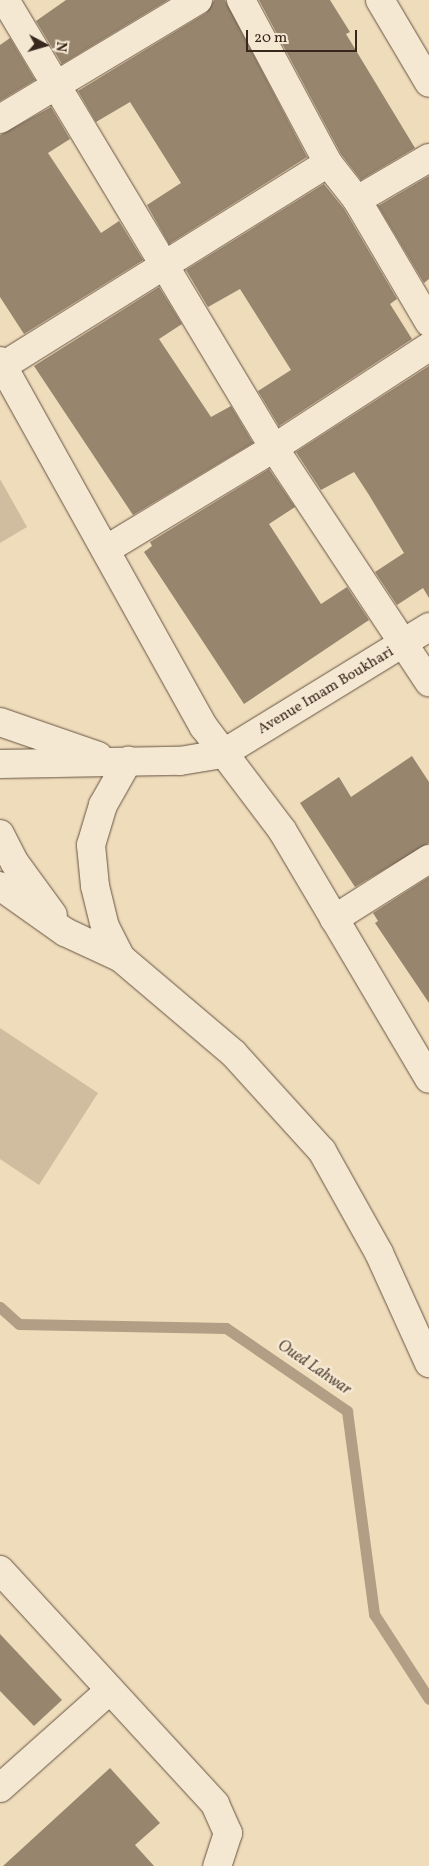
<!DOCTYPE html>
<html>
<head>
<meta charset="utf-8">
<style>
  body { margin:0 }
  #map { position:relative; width:429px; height:1866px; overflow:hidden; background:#efdcbb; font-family:Vollkorn,serif }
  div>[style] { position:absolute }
  .green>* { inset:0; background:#d0bda0 }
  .stream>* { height:11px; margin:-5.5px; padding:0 5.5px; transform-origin:5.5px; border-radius:5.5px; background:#b19e85 }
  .building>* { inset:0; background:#97856e }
  .roads { filter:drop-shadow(0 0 1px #665443) drop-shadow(0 0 1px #665443) }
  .street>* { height:28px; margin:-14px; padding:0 14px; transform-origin:14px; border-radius:14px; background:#f5e8d3 }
  .secondary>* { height:28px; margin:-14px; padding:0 14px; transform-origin:14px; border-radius:14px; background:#f5e8d3 }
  span { translate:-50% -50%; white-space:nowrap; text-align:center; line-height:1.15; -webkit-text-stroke:5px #f5e8d3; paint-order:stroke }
  .street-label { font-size:15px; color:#38271b }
  .water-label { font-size:16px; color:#5c4b3b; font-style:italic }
  .north { position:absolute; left:20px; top:20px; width:50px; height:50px; -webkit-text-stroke:4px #f5e8d3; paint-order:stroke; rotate:96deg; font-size:14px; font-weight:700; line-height:20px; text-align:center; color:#38271b }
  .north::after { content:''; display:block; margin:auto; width:18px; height:22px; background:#38271b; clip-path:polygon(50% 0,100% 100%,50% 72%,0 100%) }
  .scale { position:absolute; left:246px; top:30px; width:111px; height:22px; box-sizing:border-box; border:2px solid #38271b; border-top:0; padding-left:6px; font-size:15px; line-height:18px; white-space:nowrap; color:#38271b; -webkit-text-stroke:4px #f5e8d3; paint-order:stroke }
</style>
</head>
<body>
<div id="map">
  <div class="green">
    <i style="clip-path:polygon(0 479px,27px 527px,0 543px)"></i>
    <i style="clip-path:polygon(0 1028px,98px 1093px,39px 1185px,0 1159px)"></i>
  </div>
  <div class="stream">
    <i style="left:0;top:1307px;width:25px;rotate:42deg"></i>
    <i style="left:19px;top:1324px;width:207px;rotate:1.1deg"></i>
    <i style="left:226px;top:1328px;width:147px;rotate:34.4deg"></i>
    <i style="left:347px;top:1411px;width:205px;rotate:82.4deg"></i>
    <i style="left:374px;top:1614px;width:101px;rotate:57.1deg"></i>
  </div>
  <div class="building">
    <i style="clip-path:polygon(66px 0,168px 0,62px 64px,36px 21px)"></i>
    <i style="clip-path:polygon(214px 0,225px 0,307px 157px,169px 244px,147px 205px,181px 183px,130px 102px,96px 122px,78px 91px,206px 13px)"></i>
    <i style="clip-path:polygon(259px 0,330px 0,350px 32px,346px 34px,415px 148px,361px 180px,341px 154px)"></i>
    <i style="clip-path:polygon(10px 38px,35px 80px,0 101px,0 45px)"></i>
    <i style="clip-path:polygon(51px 107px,70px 139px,48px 153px,101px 233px,119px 221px,143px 260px,24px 334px,0 297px,0 135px)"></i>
    <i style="clip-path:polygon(429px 176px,429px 279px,424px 283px,378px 206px)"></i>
    <i style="clip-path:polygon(324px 184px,344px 209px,397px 299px,390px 304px,412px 339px,279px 426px,258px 391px,291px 370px,240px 289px,208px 307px,186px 270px)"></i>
    <i style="clip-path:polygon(159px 287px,182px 324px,159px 339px,211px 417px,231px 406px,253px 443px,133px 515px,34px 366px)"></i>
    <i style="clip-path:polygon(429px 366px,429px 598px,423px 588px,397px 605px,375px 572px,404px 553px,369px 495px,354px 472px,321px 490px,296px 452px)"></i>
    <i style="clip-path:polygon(269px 469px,295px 507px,269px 524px,321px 604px,347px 587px,369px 620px,244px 704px,144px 552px,152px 546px,150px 542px)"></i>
    <i style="clip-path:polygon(412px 756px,429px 782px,429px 843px,355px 887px,300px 803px,339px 777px,351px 797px)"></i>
    <i style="clip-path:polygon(429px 877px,429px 1003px,375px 923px,378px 921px,373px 913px)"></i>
    <i style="clip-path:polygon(0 1634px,62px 1700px,34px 1726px,0 1691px)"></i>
    <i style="clip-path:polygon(110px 1768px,160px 1823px,135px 1845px,154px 1866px,3px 1866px)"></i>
  </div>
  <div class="roads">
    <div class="street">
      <i style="left:5px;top:0;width:523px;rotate:59.02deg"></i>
      <i style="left:274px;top:448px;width:281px;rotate:56.5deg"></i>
      <i style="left:241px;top:0;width:185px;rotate:61.9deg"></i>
      <i style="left:328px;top:163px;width:47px;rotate:51.9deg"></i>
      <i style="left:357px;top:200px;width:142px;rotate:59.5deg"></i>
      <i style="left:380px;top:0;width:96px;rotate:59.4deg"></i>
      <i style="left:0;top:119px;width:231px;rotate:-31deg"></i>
      <i style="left:357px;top:200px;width:83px;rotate:-30.3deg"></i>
      <i style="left:0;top:361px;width:419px;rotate:60.9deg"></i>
      <i style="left:204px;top:727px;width:129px;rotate:52.9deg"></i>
      <i style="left:282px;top:830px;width:289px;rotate:59.4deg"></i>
      <i style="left:3px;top:366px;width:383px;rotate:-32deg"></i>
      <i style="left:107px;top:549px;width:195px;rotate:-31.2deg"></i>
      <i style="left:274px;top:448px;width:185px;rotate:-33.1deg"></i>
      <i style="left:0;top:834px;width:33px;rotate:63deg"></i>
      <i style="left:15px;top:863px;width:64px;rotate:53.8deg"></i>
      <i style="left:0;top:886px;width:80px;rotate:35.3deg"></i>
      <i style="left:65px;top:932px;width:62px;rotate:24.9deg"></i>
      <i style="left:121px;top:958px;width:148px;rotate:40.3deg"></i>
      <i style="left:234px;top:1054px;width:131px;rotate:47.8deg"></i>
      <i style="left:322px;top:1151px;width:117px;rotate:60.8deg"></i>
      <i style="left:379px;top:1253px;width:121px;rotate:65.6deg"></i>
      <i style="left:334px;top:919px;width:112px;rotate:-32.3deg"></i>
      <i style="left:0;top:1570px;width:318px;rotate:47.4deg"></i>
      <i style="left:215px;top:1804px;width:32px;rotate:66deg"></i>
      <i style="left:228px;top:1833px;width:35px;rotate:108deg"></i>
      <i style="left:0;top:1788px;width:146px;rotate:-41.7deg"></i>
    </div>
    <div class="secondary">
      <i style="left:0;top:722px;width:104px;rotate:19.1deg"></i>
      <i style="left:0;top:764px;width:180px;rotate:-1deg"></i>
      <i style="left:180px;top:761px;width:43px;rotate:-9.5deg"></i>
      <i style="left:222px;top:754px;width:243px;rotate:-31.5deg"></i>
      <i style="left:121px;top:958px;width:35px;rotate:-117deg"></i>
      <i style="left:105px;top:927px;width:42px;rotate:-103.7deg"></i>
      <i style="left:95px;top:886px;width:41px;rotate:-95.6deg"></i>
      <i style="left:91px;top:845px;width:42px;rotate:-73.3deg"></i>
      <i style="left:103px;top:805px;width:51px;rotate:-60.4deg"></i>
    </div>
  </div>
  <div class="street-label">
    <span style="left:326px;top:691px;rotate:-31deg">Avenue Imam Boukhari</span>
  </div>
  <div class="water-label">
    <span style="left:314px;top:1368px;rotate:34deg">Oued Lahwar</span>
  </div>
  <div class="north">N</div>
  <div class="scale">20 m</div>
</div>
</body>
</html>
